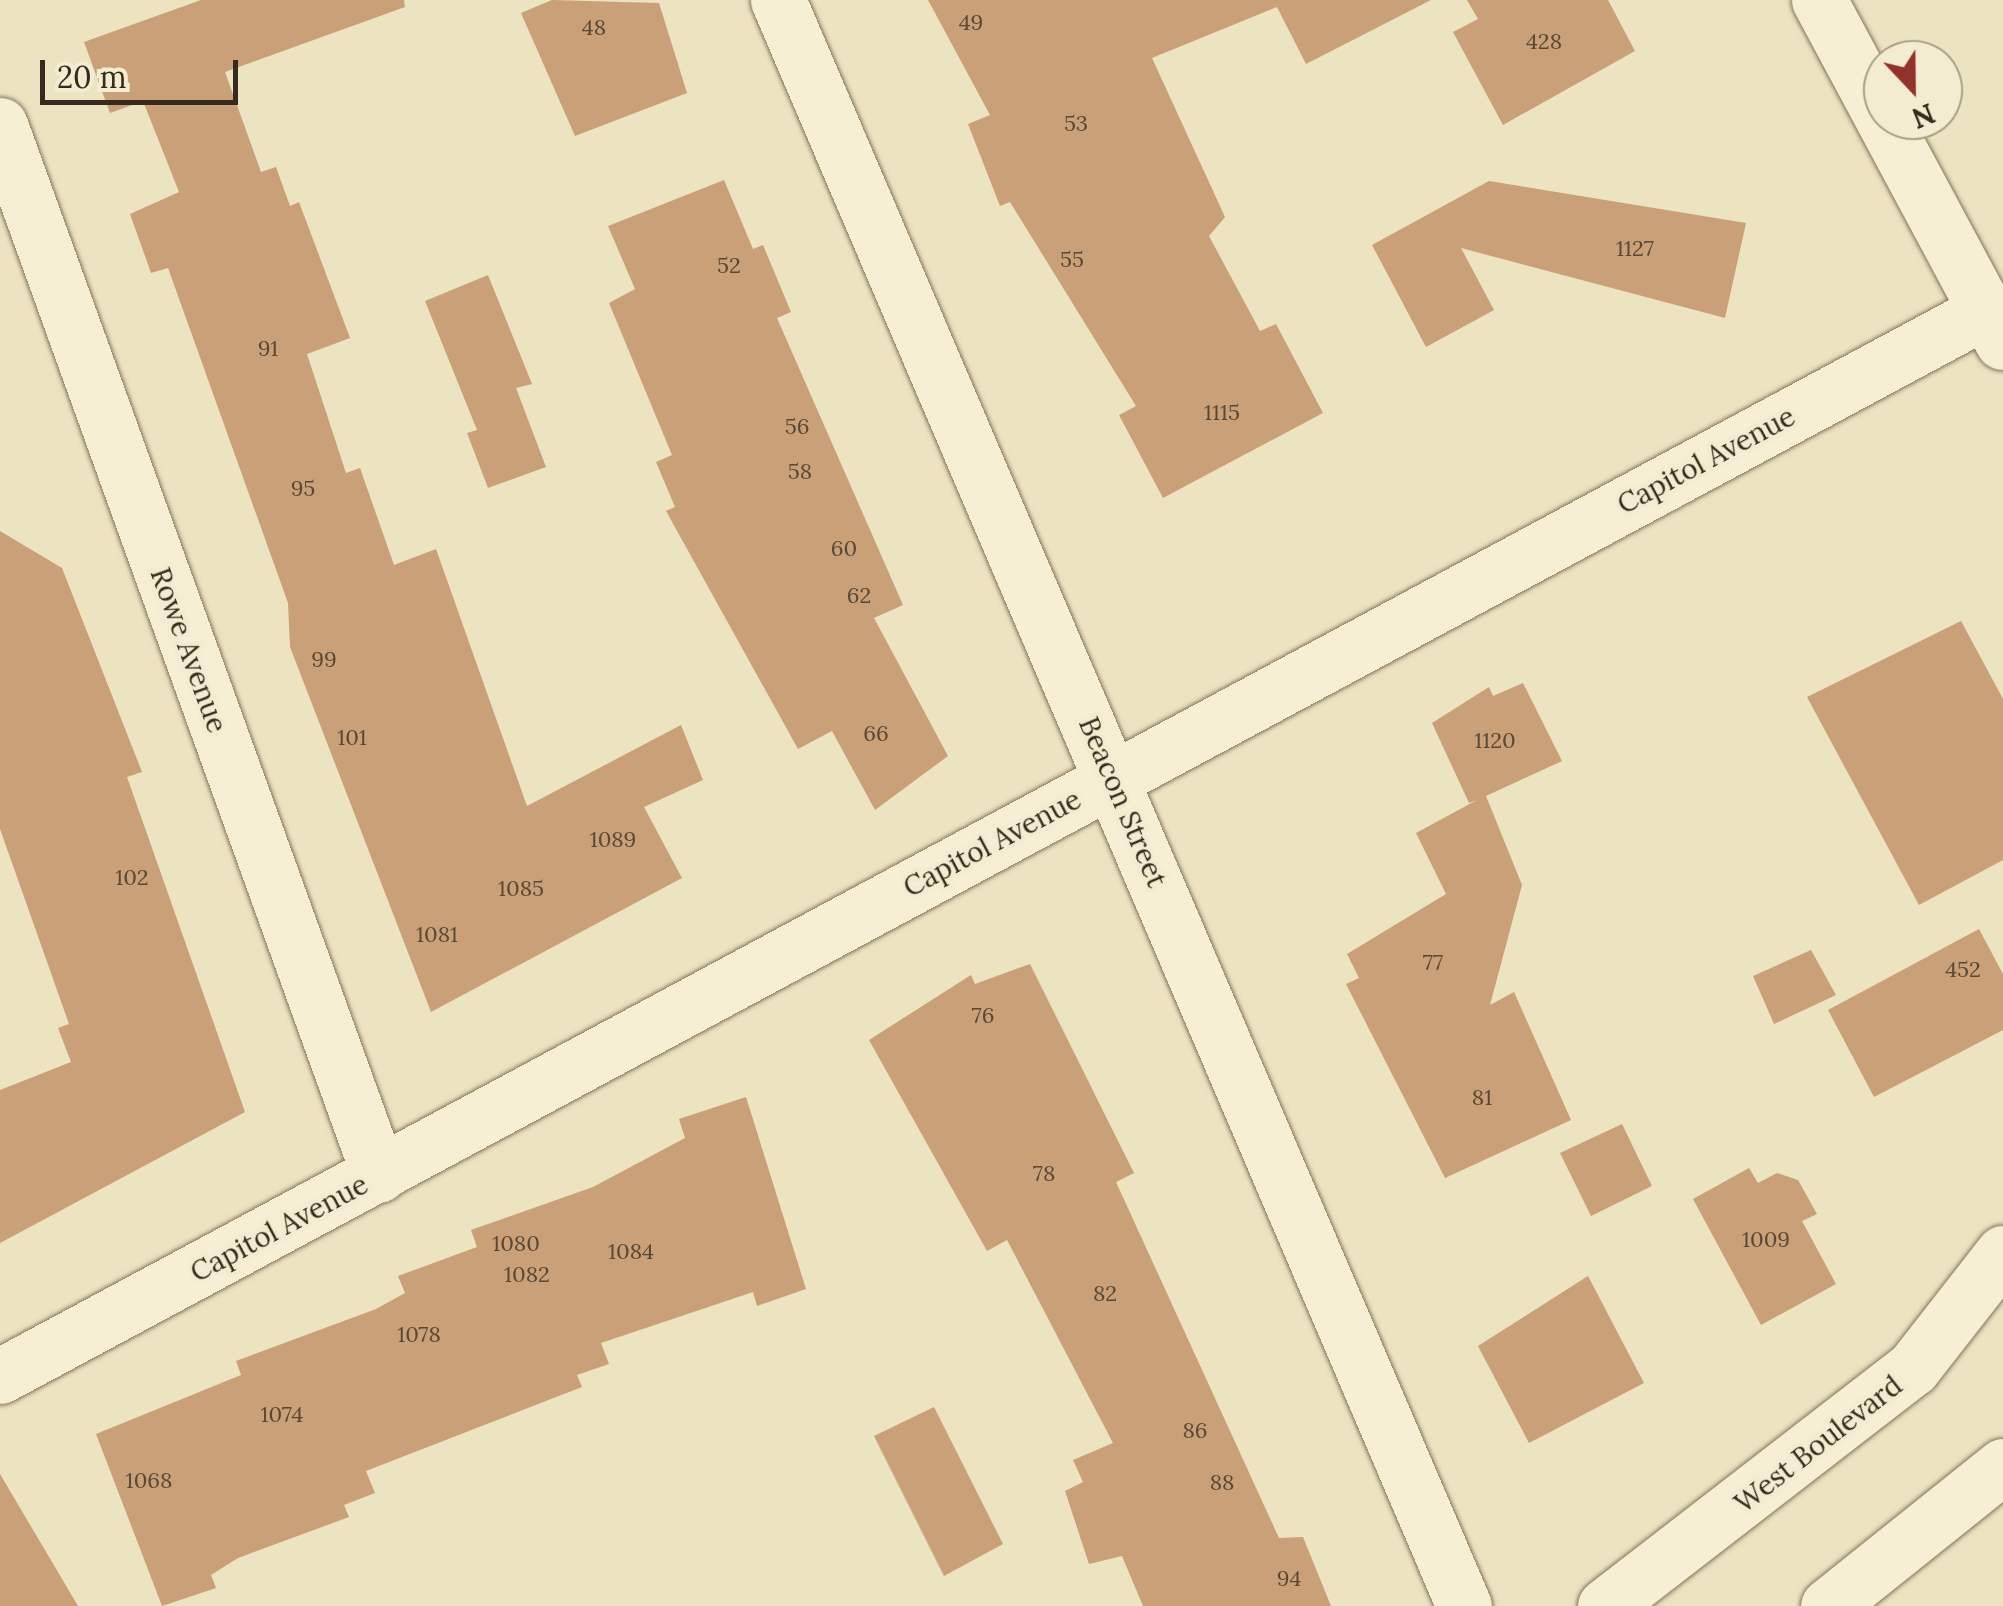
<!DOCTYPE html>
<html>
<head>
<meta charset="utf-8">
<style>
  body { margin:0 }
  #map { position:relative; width:2003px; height:1606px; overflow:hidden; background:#ece3c0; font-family:Lora,serif }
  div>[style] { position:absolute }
  .building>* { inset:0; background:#c9a077 }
  .roads { filter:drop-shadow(0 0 2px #847459) drop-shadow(0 0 2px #847459) }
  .minor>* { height:55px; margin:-27.5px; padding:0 27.5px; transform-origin:27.5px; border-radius:27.5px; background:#f7efd3 }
  .secondary>* { height:55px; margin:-27.5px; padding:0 27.5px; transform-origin:27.5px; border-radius:27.5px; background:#f7efd3 }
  span { translate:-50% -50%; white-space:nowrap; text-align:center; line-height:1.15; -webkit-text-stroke:9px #f4ecd0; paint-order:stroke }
  .number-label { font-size:22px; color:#5a4834 }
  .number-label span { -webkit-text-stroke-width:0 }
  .street-label { font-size:28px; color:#352a1d }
  .north { position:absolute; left:1863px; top:40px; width:100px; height:100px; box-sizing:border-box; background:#f4ecd0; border:2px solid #a89e88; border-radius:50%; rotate:158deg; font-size:28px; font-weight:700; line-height:40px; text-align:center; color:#352a1d }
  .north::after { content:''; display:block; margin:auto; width:35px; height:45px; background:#91332b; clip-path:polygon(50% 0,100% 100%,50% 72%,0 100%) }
  .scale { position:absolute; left:40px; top:60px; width:198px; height:45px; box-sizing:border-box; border:5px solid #352a1d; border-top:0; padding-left:12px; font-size:30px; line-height:35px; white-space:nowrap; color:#352a1d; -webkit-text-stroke:8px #f4ecd0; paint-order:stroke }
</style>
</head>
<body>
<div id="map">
  <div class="building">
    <i style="clip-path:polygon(201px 0,404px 0,405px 7px,225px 72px,261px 172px,276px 167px,290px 206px,299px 202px,350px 338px,307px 354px,346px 473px,360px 468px,394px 565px,436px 549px,527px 806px,681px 725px,703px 780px,644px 807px,682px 878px,431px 1012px,290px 647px,288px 603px,168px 268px,151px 273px,130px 214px,179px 192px,143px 101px,110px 113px,84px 42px)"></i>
    <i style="clip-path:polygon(552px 0,659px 3px,687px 93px,575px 136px,521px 13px)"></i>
    <i style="clip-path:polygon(928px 0,1431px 0,1306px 64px,1277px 7px,1152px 58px,1225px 217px,1209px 236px,1260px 331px,1276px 324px,1323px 413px,1163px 498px,1119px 415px,1136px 406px,1010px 202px,1000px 206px,968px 124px,990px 115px)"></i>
    <i style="clip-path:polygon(1467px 0,1608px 0,1635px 51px,1503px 125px,1453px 32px,1478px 19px)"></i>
    <i style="clip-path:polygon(724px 180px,753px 249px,763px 245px,791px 312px,777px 318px,903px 605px,874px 618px,948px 756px,875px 810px,832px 731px,798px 749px,666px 511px,675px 507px,656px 462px,672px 455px,609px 303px,635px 289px,608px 226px)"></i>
    <i style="clip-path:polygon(1489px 181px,1746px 223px,1725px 318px,1461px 248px,1494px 310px,1426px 347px,1372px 245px)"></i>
    <i style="clip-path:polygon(488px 275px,532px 384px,516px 388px,546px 467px,488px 488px,467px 433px,477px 430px,425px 301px)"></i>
    <i style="clip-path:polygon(0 531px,62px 568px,142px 772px,127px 777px,245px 1112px,0 1243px,0 1090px,71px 1062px,58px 1028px,69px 1024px,0 829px)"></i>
    <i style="clip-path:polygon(1961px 621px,2003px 699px,2003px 860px,1919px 905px,1807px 697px)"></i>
    <i style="clip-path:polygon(1523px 683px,1562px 761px,1486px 796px,1522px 885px,1490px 1005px,1514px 992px,1571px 1120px,1445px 1178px,1346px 984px,1359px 978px,1347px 954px,1446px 894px,1416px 833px,1477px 800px,1469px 803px,1432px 723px,1489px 687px,1493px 696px)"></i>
    <i style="clip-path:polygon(1979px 929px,2003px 974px,2003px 1030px,1874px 1097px,1828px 1010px)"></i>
    <i style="clip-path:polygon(1811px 950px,1836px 995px,1774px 1024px,1753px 976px)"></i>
    <i style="clip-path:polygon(1030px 964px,1134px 1173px,1116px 1182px,1279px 1538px,1303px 1537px,1331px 1606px,1143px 1606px,1122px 1556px,1089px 1564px,1065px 1491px,1083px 1482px,1073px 1460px,1113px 1443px,1007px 1240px,987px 1251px,869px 1040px,971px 975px,975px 984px)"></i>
    <i style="clip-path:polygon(746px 1097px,806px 1289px,757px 1306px,753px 1292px,601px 1343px,609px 1364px,577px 1375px,582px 1387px,366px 1471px,375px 1493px,344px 1505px,349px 1517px,238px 1558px,211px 1575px,216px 1588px,162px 1606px,96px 1434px,241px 1375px,236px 1361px,376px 1309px,405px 1293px,398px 1276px,477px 1247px,471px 1230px,593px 1187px,685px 1138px,679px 1119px)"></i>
    <i style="clip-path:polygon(1622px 1124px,1652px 1186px,1591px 1216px,1560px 1153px)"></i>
    <i style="clip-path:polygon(1749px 1168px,1758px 1183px,1777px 1173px,1798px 1180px,1817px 1214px,1802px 1221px,1836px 1284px,1761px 1325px,1693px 1199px)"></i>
    <i style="clip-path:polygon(1588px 1276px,1644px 1383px,1529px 1443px,1478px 1346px)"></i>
    <i style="clip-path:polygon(934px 1407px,1003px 1544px,944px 1576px,874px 1436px)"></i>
    <i style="clip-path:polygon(0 1474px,78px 1606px,0 1606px)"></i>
  </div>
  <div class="roads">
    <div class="minor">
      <i style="left:778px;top:0;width:1746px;rotate:66.87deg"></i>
      <i style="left:0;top:125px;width:1116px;rotate:70.15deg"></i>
    </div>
    <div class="secondary">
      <i style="left:1819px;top:0;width:388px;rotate:61.8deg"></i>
      <i style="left:0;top:1376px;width:2253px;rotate:-28.21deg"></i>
      <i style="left:1605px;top:1606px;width:389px;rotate:-37.7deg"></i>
      <i style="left:1913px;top:1368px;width:146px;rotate:-52deg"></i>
      <i style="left:1828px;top:1606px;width:224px;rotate:-38.7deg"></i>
    </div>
  </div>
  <div class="number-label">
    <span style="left:971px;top:23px">49</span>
    <span style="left:594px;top:28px">48</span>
    <span style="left:1544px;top:42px">428</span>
    <span style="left:1076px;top:124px">53</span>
    <span style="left:1635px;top:249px">1127</span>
    <span style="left:1072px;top:260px">55</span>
    <span style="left:729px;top:266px">52</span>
    <span style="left:268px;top:349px">91</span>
    <span style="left:1222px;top:413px">1115</span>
    <span style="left:797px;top:427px">56</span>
    <span style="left:800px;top:472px">58</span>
    <span style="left:303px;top:489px">95</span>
    <span style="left:844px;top:549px">60</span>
    <span style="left:859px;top:596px">62</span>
    <span style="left:324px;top:660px">99</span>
    <span style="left:876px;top:734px">66</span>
    <span style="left:352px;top:738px">101</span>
    <span style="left:1495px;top:741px">1120</span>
    <span style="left:613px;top:840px">1089</span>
    <span style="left:132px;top:878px">102</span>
    <span style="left:521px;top:889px">1085</span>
    <span style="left:437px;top:935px">1081</span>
    <span style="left:1433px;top:963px">77</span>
    <span style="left:1963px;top:970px">452</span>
    <span style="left:983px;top:1016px">76</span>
    <span style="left:1482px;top:1098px">81</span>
    <span style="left:1044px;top:1174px">78</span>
    <span style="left:1766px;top:1240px">1009</span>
    <span style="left:516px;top:1244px">1080</span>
    <span style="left:631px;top:1252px">1084</span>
    <span style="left:527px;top:1275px">1082</span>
    <span style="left:1105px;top:1294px">82</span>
    <span style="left:419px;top:1335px">1078</span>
    <span style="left:282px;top:1415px">1074</span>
    <span style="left:1195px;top:1431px">86</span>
    <span style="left:149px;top:1481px">1068</span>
    <span style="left:1222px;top:1483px">88</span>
    <span style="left:1289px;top:1579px">94</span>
  </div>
  <div class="street-label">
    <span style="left:1706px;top:460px;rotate:-28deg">Capitol Avenue</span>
    <span style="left:189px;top:650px;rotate:70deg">Rowe Avenue</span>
    <span style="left:1123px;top:802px;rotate:67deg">Beacon Street</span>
    <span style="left:992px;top:843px;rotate:-28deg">Capitol Avenue</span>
    <span style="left:279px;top:1228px;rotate:-28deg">Capitol Avenue</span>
    <span style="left:1818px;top:1444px;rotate:-38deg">West Boulevard</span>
  </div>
  <div class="north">N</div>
  <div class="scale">20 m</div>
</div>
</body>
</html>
